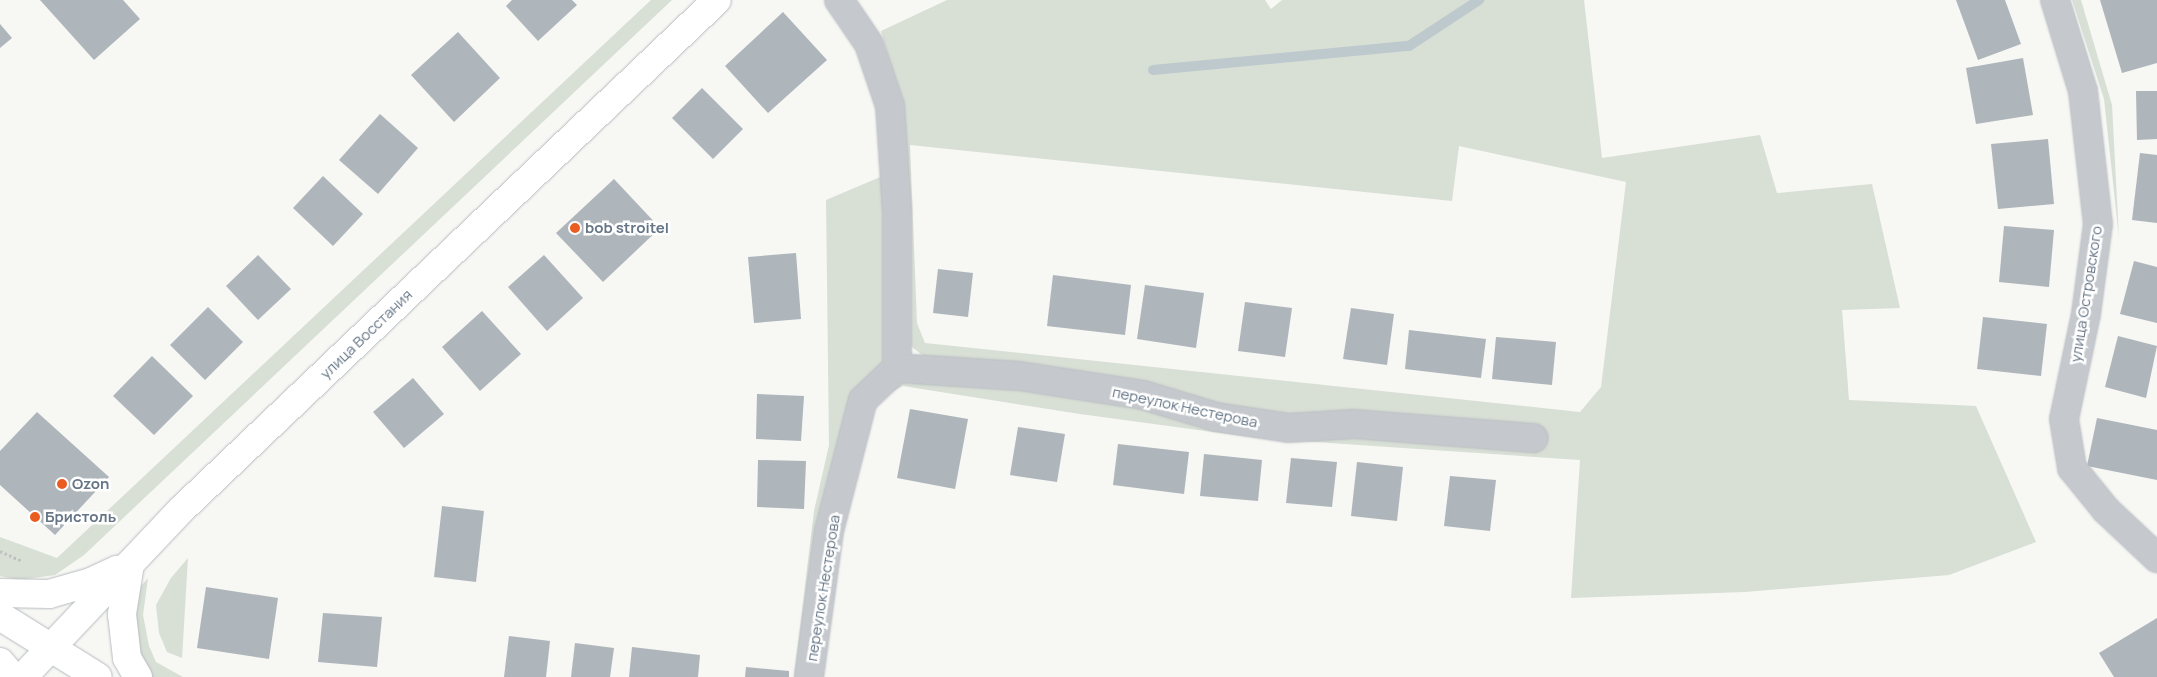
<!DOCTYPE html>
<html>
<head>
<meta charset="utf-8">
<style>
  body { margin:0 }
  #map { position:relative; width:2157px; height:677px; overflow:hidden; background:#f7f7f4; font-family:Manrope,sans-serif }
  div>[style] { position:absolute }
  .green>* { inset:0; background:#d8dfd5 }
  .stream>* { height:10px; margin:-5px; padding:0 5px; transform-origin:5px; border-radius:5px; background:#bec9ce }
  .building>* { inset:0; background:#aeb5bb }
  .path>* { height:3px; margin-top:-1.5px; transform-origin:0; background:repeating-linear-gradient(90deg,#bec1c3 0 2.5px,transparent 0 5px) }
  .roads { filter:drop-shadow(0 0 1px #b7bcc1) drop-shadow(0 0 1px #b7bcc1) }
  .street>* { height:28px; margin:-14px; padding:0 14px; transform-origin:14px; border-radius:14px; background:#c5c8cc }
  .secondary>* { height:28px; margin:-14px; padding:0 14px; transform-origin:14px; border-radius:14px; background:#fff }
  .dots>* { width:14px; height:14px; translate:-50% -50%; box-sizing:border-box; border:2px solid #fff; border-radius:50% }
  span { translate:-50% -50%; white-space:nowrap; text-align:center; line-height:1.15; -webkit-text-stroke:5px #fff; paint-order:stroke }
  .poi-label { font-size:15px; color:#657586; font-weight:700 }
  .left { translate:0 -50%; text-align:left }
  .street-label { font-size:15px; color:#657586 }
</style>
</head>
<body>
<div id="map">
  <div class="green">
    <i style="clip-path:polygon(651px 0,672px 0,84px 555px,55px 575px,18px 580px,0 576px,0 537px,57px 558px)"></i>
    <i style="clip-path:polygon(evenodd,947px 0,1265px 0,1271px 9px,1282px 0,1584px 0,1602px 158px,1760px 135px,1777px 193px,1872px 184px,1900px 308px,1842px 310px,1849px 400px,1976px 406px,2036px 542px,1949px 575px,1745px 592px,1571px 598px,1580px 460px,1257px 438px,1080px 414px,903px 386px,871px 403px,901px 377px,1016px 383px,1291px 420px,931px 362px,912px 347px,905px 329px,901px 101px,881px 31px,947px 0,910px 145px,1452px 201px,1459px 146px,1626px 182px,1601px 387px,1580px 412px,925px 343px,917px 323px,910px 145px)"></i>
    <i style="clip-path:polygon(2072px 0,2081px 0,2112px 105px,2119px 238px,2104px 99px)"></i>
    <i style="clip-path:polygon(885px 175px,887px 362px,803px 677px,794px 677px,814px 511px,829px 445px,826px 200px)"></i>
    <i style="clip-path:polygon(188px 558px,182px 658px,167px 652px,159px 633px,156px 605px,171px 578px)"></i>
    <i style="clip-path:polygon(148px 578px,143px 615px,149px 646px,156px 662px,183px 677px,149px 677px,136px 650px,136px 592px)"></i>
  </div>
  <div class="stream">
    <i style="left:1153px;top:70px;width:257px;rotate:-5.4deg"></i>
    <i style="left:1409px;top:46px;width:84px;rotate:-33.3deg"></i>
  </div>
  <div class="building">
    <i style="clip-path:polygon(40px 0,123px 0,140px 19px,94px 60px)"></i>
    <i style="clip-path:polygon(512px 0,572px 0,577px 5px,538px 41px,506px 6px)"></i>
    <i style="clip-path:polygon(1956px 0,2005px 0,2021px 44px,1978px 60px)"></i>
    <i style="clip-path:polygon(2100px 0,2157px 0,2157px 63px,2122px 73px)"></i>
    <i style="clip-path:polygon(783px 12px,827px 60px,768px 113px,725px 66px)"></i>
    <i style="clip-path:polygon(0 24px,12px 38px,0 48px)"></i>
    <i style="clip-path:polygon(458px 32px,500px 78px,454px 122px,411px 75px)"></i>
    <i style="clip-path:polygon(2023px 58px,2033px 115px,1976px 124px,1966px 68px)"></i>
    <i style="clip-path:polygon(702px 88px,743px 129px,713px 159px,672px 118px)"></i>
    <i style="clip-path:polygon(2136px 91px,2157px 91px,2157px 139px,2137px 140px)"></i>
    <i style="clip-path:polygon(380px 114px,418px 148px,378px 194px,339px 160px)"></i>
    <i style="clip-path:polygon(2048px 139px,2054px 204px,1998px 209px,1991px 144px)"></i>
    <i style="clip-path:polygon(2140px 153px,2157px 155px,2157px 223px,2132px 220px)"></i>
    <i style="clip-path:polygon(323px 176px,363px 214px,333px 246px,293px 208px)"></i>
    <i style="clip-path:polygon(614px 179px,660px 228px,603px 282px,556px 233px)"></i>
    <i style="clip-path:polygon(2004px 226px,2054px 230px,2049px 287px,1999px 282px)"></i>
    <i style="clip-path:polygon(796px 253px,801px 319px,754px 323px,748px 257px)"></i>
    <i style="clip-path:polygon(258px 255px,291px 289px,258px 320px,226px 286px)"></i>
    <i style="clip-path:polygon(544px 255px,583px 298px,547px 331px,508px 287px)"></i>
    <i style="clip-path:polygon(2134px 261px,2157px 267px,2157px 323px,2120px 314px)"></i>
    <i style="clip-path:polygon(938px 269px,973px 273px,968px 317px,933px 313px)"></i>
    <i style="clip-path:polygon(1053px 275px,1131px 285px,1125px 335px,1047px 326px)"></i>
    <i style="clip-path:polygon(1145px 285px,1204px 293px,1196px 348px,1137px 339px)"></i>
    <i style="clip-path:polygon(1245px 302px,1292px 308px,1285px 357px,1238px 351px)"></i>
    <i style="clip-path:polygon(208px 307px,243px 342px,205px 380px,170px 345px)"></i>
    <i style="clip-path:polygon(1351px 308px,1394px 314px,1387px 365px,1343px 359px)"></i>
    <i style="clip-path:polygon(482px 311px,521px 354px,480px 391px,442px 347px)"></i>
    <i style="clip-path:polygon(1983px 317px,2047px 324px,2041px 376px,1977px 369px)"></i>
    <i style="clip-path:polygon(1409px 330px,1486px 339px,1481px 378px,1405px 369px)"></i>
    <i style="clip-path:polygon(2118px 336px,2157px 346px,2146px 398px,2105px 387px)"></i>
    <i style="clip-path:polygon(1496px 337px,1556px 342px,1552px 385px,1492px 379px)"></i>
    <i style="clip-path:polygon(152px 356px,193px 396px,154px 435px,113px 396px)"></i>
    <i style="clip-path:polygon(413px 378px,444px 414px,404px 448px,373px 412px)"></i>
    <i style="clip-path:polygon(757px 394px,804px 396px,801px 441px,756px 439px)"></i>
    <i style="clip-path:polygon(910px 409px,968px 419px,955px 489px,897px 478px)"></i>
    <i style="clip-path:polygon(37px 412px,109px 477px,55px 535px,0 485px,0 451px)"></i>
    <i style="clip-path:polygon(2097px 418px,2157px 430px,2157px 480px,2087px 466px)"></i>
    <i style="clip-path:polygon(1018px 427px,1065px 434px,1057px 482px,1010px 475px)"></i>
    <i style="clip-path:polygon(1118px 444px,1189px 452px,1184px 494px,1113px 485px)"></i>
    <i style="clip-path:polygon(1204px 454px,1262px 460px,1258px 501px,1200px 496px)"></i>
    <i style="clip-path:polygon(1291px 458px,1337px 462px,1332px 507px,1286px 503px)"></i>
    <i style="clip-path:polygon(758px 460px,806px 461px,804px 509px,757px 507px)"></i>
    <i style="clip-path:polygon(1357px 462px,1403px 467px,1397px 521px,1351px 516px)"></i>
    <i style="clip-path:polygon(1450px 476px,1496px 480px,1490px 531px,1444px 526px)"></i>
    <i style="clip-path:polygon(442px 506px,484px 511px,476px 582px,434px 577px)"></i>
    <i style="clip-path:polygon(206px 587px,278px 598px,269px 659px,197px 648px)"></i>
    <i style="clip-path:polygon(323px 613px,382px 617px,377px 667px,318px 662px)"></i>
    <i style="clip-path:polygon(2157px 618px,2157px 677px,2114px 677px,2099px 653px)"></i>
    <i style="clip-path:polygon(509px 636px,550px 641px,546px 677px,504px 677px)"></i>
    <i style="clip-path:polygon(575px 643px,614px 648px,610px 677px,571px 677px)"></i>
    <i style="clip-path:polygon(632px 647px,700px 655px,698px 677px,629px 677px)"></i>
    <i style="clip-path:polygon(746px 667px,789px 671px,789px 677px,745px 677px)"></i>
  </div>
  <div class="path">
    <i style="left:0;top:551px;width:24px;rotate:24deg"></i>
  </div>
  <div class="roads">
    <div class="street">
      <i style="left:839px;top:0;width:53px;rotate:55.7deg"></i>
      <i style="left:869px;top:44px;width:65px;rotate:71.3deg"></i>
      <i style="left:890px;top:106px;width:106px;rotate:86.2deg"></i>
      <i style="left:897px;top:212px;width:156px;rotate:90deg"></i>
      <i style="left:2055px;top:0;width:95px;rotate:72.9deg"></i>
      <i style="left:2083px;top:91px;width:134px;rotate:83.6deg"></i>
      <i style="left:2098px;top:224px;width:91px;rotate:97.6deg"></i>
      <i style="left:2086px;top:314px;width:107px;rotate:101.8deg"></i>
      <i style="left:2064px;top:419px;width:50px;rotate:80.7deg"></i>
      <i style="left:2072px;top:468px;width:54px;rotate:51deg"></i>
      <i style="left:2106px;top:510px;width:70px;rotate:43.3deg"></i>
      <i style="left:809px;top:677px;width:147px;rotate:-82.2deg"></i>
      <i style="left:829px;top:531px;width:135px;rotate:-75.5deg"></i>
      <i style="left:863px;top:400px;width:47px;rotate:-43.3deg"></i>
      <i style="left:897px;top:368px;width:122px;rotate:3.8deg"></i>
      <i style="left:1019px;top:376px;width:125px;rotate:8.7deg"></i>
      <i style="left:1143px;top:395px;width:76px;rotate:16.8deg"></i>
      <i style="left:1216px;top:417px;width:74px;rotate:8.6deg"></i>
      <i style="left:1289px;top:428px;width:65px;rotate:-3.5deg"></i>
      <i style="left:1354px;top:424px;width:180px;rotate:4.5deg"></i>
    </div>
    <div class="secondary">
      <i style="left:130px;top:564px;width:51px;rotate:99.1deg"></i>
      <i style="left:122px;top:614px;width:44px;rotate:83.5deg"></i>
      <i style="left:127px;top:658px;width:22px;rotate:60deg"></i>
      <i style="left:0;top:593px;width:49px;rotate:1.2deg"></i>
      <i style="left:49px;top:594px;width:44px;rotate:-15.9deg"></i>
      <i style="left:91px;top:582px;width:29px;rotate:-25deg"></i>
      <i style="left:0;top:616px;width:115px;rotate:31.9deg"></i>
      <i style="left:0;top:662px;width:20px;rotate:49deg"></i>
      <i style="left:23px;top:677px;width:231px;rotate:-46.6deg"></i>
      <i style="left:182px;top:509px;width:738px;rotate:-43.57deg"></i>
    </div>
  </div>
  <div class="dots">
    <i style="left:575px;top:228px;background:#eb5c20"></i>
    <i style="left:62px;top:484px;background:#eb5c20"></i>
    <i style="left:35px;top:517px;background:#eb5c20"></i>
  </div>
  <div class="poi-label">
    <span class="left" style="left:585px;top:228px">bob stroitel</span>
    <span class="left" style="left:72px;top:484px">Ozon</span>
    <span class="left" style="left:45px;top:517px">Бристоль</span>
  </div>
  <div class="street-label">
    <span style="left:2086px;top:294px;rotate:-81deg">улица Островского</span>
    <span style="left:366px;top:334px;rotate:-44deg">улица Восстания</span>
    <span style="left:1185px;top:407px;rotate:12deg">переулок Нестерова</span>
    <span style="left:823px;top:588px;rotate:-81deg">переулок Нестерова</span>
  </div>
</div>
</body>
</html>
